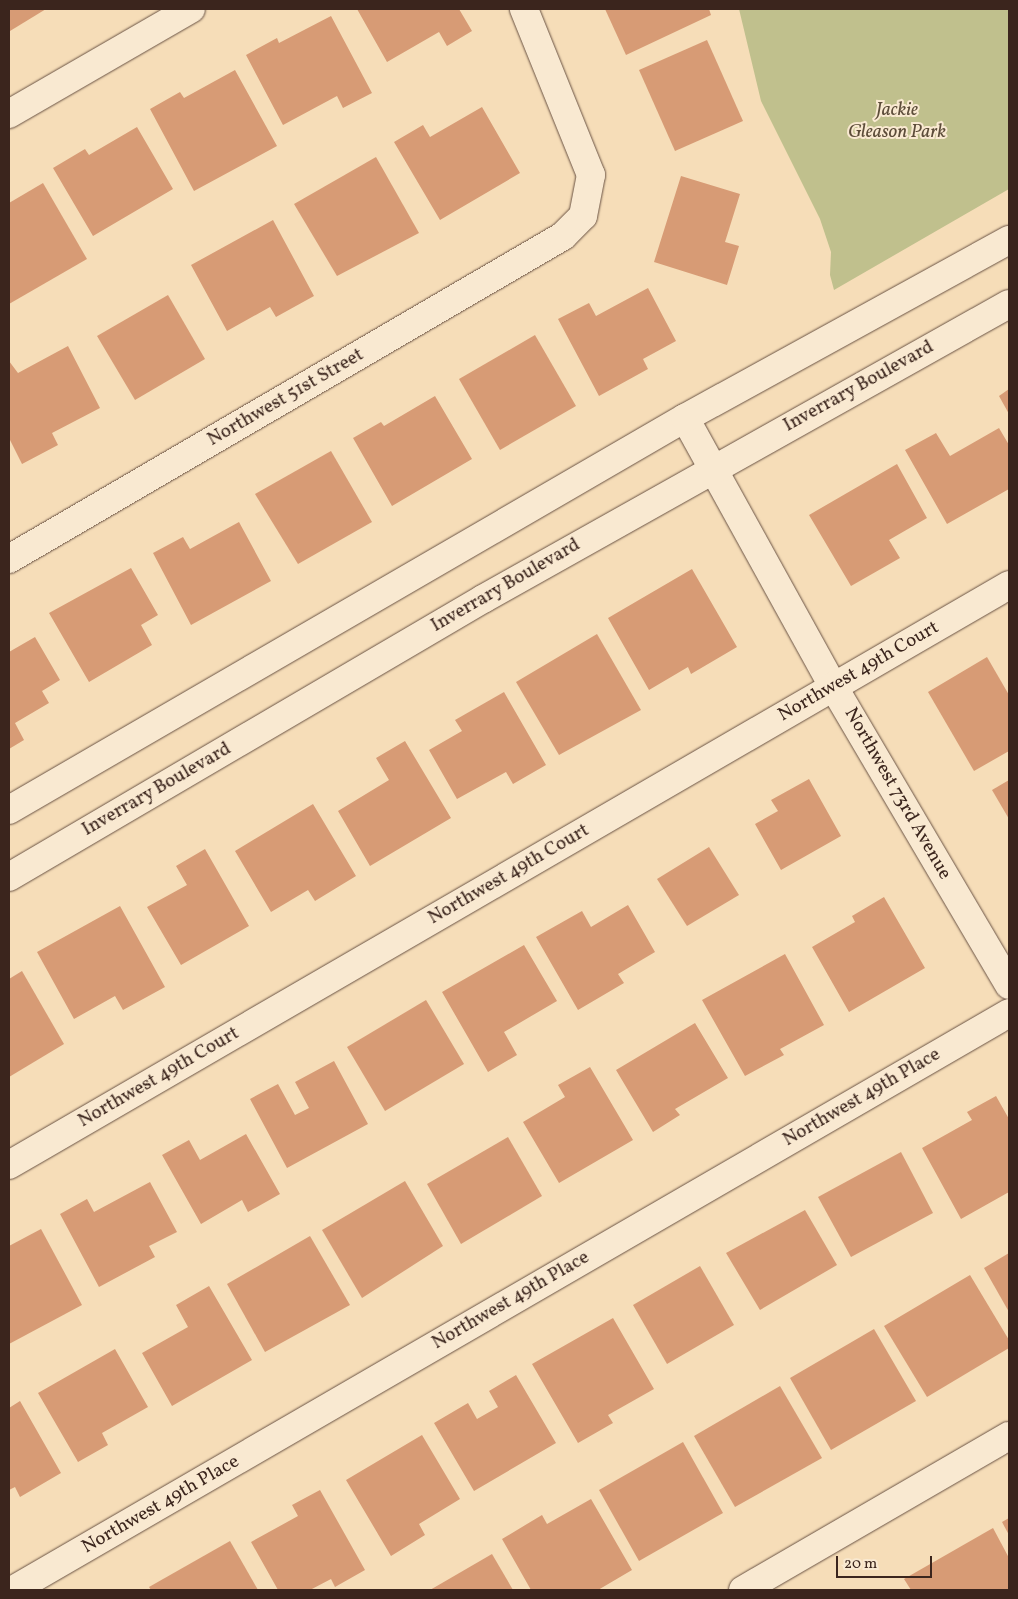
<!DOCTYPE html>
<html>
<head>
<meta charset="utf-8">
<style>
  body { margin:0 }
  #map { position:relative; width:1018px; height:1599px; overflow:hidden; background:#f6ddb8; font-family:Vollkorn,serif }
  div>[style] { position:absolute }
  .green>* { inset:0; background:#c0c08d }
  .building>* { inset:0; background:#d79b75 }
  .roads { filter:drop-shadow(0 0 1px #6a5344) drop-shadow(0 0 1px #6a5344) }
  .minor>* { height:28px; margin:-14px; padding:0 14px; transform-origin:14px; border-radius:14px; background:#f9e9d1 }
  .tertiary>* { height:28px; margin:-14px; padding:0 14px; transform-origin:14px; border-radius:14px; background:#f9e9d1 }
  span { translate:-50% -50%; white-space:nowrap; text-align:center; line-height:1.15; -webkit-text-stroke:4px #f9e9d1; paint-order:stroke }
  .park-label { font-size:19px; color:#5c4c39; font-style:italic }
  .street-label { font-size:19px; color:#3b251d }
  .frame { position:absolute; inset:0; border:10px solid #3b251d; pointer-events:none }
  .scale { position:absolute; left:836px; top:1556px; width:96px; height:22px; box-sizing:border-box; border:2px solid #3b251d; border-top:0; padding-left:6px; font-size:15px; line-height:18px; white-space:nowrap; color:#3b251d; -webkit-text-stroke:4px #f9e9d1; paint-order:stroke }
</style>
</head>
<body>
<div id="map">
  <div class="green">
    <i style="clip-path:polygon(739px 9px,1009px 9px,1009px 189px,834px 290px,830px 275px,831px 252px,820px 219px,761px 101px)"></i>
  </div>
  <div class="building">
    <i style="clip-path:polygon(9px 9px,46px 9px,10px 31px)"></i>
    <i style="clip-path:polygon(357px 9px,459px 9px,472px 31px,447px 46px,439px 32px,387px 62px)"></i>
    <i style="clip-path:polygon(605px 9px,709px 9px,711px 15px,626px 55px)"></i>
    <i style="clip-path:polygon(331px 16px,372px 93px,343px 108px,337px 96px,283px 125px,246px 55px,277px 38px,279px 43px)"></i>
    <i style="clip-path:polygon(707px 40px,743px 121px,675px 151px,639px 70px)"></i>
    <i style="clip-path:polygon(235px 70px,277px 146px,194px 191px,150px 109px,180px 92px,184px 98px)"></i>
    <i style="clip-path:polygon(482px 107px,520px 173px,440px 220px,394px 142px,423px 125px,430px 137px)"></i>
    <i style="clip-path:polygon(137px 127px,173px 189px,93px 236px,53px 168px,85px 149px,89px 155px)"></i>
    <i style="clip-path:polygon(376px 157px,419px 233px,337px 276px,294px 204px)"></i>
    <i style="clip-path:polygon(681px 176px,740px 194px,725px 242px,739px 246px,727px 285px,654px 262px)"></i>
    <i style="clip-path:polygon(43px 183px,87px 259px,9px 304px,9px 203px)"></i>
    <i style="clip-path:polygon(273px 220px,314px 296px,276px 317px,270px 307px,227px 331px,191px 265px)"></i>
    <i style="clip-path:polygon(648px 288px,676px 341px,643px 359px,648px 369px,599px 396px,558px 319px,589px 303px,596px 316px)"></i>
    <i style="clip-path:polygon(168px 295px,205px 359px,135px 400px,97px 336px)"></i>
    <i style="clip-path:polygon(535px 335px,576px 406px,500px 450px,459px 379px)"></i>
    <i style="clip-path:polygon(68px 346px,100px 408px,52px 433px,58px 445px,22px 464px,9px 438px,9px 361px,18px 373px)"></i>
    <i style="clip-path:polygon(1009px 389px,1009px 414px,999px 396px)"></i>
    <i style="clip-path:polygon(435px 396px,472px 459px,392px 506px,353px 438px,381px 422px,384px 426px)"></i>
    <i style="clip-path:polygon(999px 428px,1009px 445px,1009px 489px,947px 524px,905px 450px,936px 433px,950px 456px)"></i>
    <i style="clip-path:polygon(331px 451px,372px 522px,298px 564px,255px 494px)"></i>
    <i style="clip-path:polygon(897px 464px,927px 518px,889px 540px,900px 558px,851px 586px,809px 515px)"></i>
    <i style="clip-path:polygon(239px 522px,271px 581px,191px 625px,153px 553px,183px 537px,190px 549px)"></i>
    <i style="clip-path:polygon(131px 568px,158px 615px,141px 625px,152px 645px,89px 682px,49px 613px)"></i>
    <i style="clip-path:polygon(692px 569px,737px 647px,691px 674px,688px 667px,649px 690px,608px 618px)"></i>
    <i style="clip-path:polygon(597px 634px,641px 710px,559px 755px,516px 682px)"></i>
    <i style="clip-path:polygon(35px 637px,60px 680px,42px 691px,49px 703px,15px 723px,24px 740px,9px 749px,9px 652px)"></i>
    <i style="clip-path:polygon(987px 657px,1009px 695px,1009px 751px,974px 771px,928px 692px)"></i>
    <i style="clip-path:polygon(504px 692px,546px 765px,513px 784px,506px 772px,457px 799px,429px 750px,462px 731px,455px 720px)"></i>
    <i style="clip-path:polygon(405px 741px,451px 818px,370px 866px,338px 811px,389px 780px,376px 758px)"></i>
    <i style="clip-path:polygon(809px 779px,841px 836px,781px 870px,755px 824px,778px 811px,771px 800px)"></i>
    <i style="clip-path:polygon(1009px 780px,1009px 819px,992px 790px)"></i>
    <i style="clip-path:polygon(313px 804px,356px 876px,315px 901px,308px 890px,271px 912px,235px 851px)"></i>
    <i style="clip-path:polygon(709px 847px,739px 895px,687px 926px,657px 879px)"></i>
    <i style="clip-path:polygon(205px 849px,249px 926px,181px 965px,147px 907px,187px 885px,176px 866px)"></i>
    <i style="clip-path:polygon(884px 897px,925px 968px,849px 1012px,812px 947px,855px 922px,852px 916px)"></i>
    <i style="clip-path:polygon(628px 905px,655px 952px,618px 974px,624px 983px,578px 1010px,536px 937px,582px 911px,591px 927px)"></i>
    <i style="clip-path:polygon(120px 906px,165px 987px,123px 1010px,115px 996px,74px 1019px,37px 952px)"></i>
    <i style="clip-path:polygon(524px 945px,557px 1001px,504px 1032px,517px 1055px,488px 1072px,442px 992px)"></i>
    <i style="clip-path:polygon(785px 954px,824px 1025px,780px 1049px,784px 1055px,745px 1076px,702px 1000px)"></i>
    <i style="clip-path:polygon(22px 971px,64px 1044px,9px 1077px,9px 979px)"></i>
    <i style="clip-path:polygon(426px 1000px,464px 1064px,385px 1111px,347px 1047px)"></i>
    <i style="clip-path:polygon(695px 1023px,728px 1078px,675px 1109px,680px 1115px,653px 1132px,616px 1070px)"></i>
    <i style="clip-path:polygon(334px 1061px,368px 1124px,287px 1168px,250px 1099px,278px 1084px,295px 1115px,309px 1108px,295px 1082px)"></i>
    <i style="clip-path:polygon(590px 1067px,633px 1140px,559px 1183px,523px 1122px,565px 1097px,558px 1085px)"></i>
    <i style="clip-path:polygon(996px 1096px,1009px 1119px,1009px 1192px,961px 1219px,922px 1148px,972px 1120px,967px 1112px)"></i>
    <i style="clip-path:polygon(246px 1134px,280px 1194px,248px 1212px,242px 1200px,201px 1224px,162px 1155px,189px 1140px,200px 1160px)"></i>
    <i style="clip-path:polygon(508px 1137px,542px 1196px,461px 1244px,427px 1184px)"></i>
    <i style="clip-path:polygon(901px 1152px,933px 1213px,851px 1257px,818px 1197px)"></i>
    <i style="clip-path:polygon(405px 1181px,443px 1246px,362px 1298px,322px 1230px)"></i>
    <i style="clip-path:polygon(150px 1182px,177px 1232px,149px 1246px,155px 1257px,99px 1287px,60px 1214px,87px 1199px,94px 1212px)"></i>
    <i style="clip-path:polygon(805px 1210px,837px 1265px,760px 1310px,726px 1253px)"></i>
    <i style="clip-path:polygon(41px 1229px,82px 1305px,9px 1344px,9px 1246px)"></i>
    <i style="clip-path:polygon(310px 1236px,350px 1305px,265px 1352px,227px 1284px)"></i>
    <i style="clip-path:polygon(1009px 1253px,1009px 1312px,984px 1268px)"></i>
    <i style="clip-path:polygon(700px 1266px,734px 1325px,667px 1364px,633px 1305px)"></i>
    <i style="clip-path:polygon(970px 1275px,1009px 1340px,1009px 1348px,927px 1397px,884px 1326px)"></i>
    <i style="clip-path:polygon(209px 1286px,252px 1360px,172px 1406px,142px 1353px,188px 1327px,176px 1305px)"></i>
    <i style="clip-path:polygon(613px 1318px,654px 1389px,608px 1415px,613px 1423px,578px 1443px,532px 1364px)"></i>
    <i style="clip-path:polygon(874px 1329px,916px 1401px,831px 1450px,790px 1378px)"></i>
    <i style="clip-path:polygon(115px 1349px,148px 1407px,102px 1433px,108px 1445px,78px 1462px,38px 1393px)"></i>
    <i style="clip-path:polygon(516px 1375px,556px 1443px,474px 1491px,434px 1423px,468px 1403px,477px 1419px,498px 1407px,489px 1391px)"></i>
    <i style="clip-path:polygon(780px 1386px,822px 1458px,735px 1507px,694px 1436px)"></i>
    <i style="clip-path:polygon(20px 1401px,61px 1473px,20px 1497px,15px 1487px,9px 1490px,9px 1408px)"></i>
    <i style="clip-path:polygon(422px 1435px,460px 1499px,419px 1524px,425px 1535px,391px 1556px,346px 1480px)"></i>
    <i style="clip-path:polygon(683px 1442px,723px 1513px,639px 1561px,599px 1490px)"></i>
    <i style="clip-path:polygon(320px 1490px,365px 1570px,335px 1587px,331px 1579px,310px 1590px,278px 1590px,251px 1542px,298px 1516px,292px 1505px)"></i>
    <i style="clip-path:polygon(591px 1499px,632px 1570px,598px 1590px,531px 1590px,502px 1539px,542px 1515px,547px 1524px)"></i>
    <i style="clip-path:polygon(1009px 1518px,1009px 1535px,1002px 1522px)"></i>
    <i style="clip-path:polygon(993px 1528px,1009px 1558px,1009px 1590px,911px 1590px,904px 1579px)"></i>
    <i style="clip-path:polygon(230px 1541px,258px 1590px,151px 1590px,149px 1587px)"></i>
    <i style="clip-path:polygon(492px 1554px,513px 1590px,430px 1590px)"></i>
  </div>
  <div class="roads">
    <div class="minor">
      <i style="left:9px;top:114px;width:210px;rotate:-30deg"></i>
      <i style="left:685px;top:418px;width:306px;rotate:61.1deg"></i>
      <i style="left:833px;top:686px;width:347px;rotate:59.5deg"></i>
      <i style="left:9px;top:559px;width:641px;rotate:-30.24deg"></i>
      <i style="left:563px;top:236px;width:28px;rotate:-45deg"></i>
      <i style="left:583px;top:216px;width:42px;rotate:-79deg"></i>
      <i style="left:591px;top:175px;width:179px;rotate:-112deg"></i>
      <i style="left:9px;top:1165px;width:1156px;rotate:-30.11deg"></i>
      <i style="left:13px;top:1590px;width:1151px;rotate:-30.08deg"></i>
      <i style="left:743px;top:1590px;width:307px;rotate:-30.1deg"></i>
    </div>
    <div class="tertiary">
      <i style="left:9px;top:810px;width:781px;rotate:-30.11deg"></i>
      <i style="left:685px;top:418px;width:370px;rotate:-28.8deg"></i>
      <i style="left:9px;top:877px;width:550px;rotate:-30.39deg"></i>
      <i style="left:483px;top:599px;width:603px;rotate:-29.29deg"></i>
    </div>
  </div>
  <div class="park-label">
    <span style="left:897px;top:122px">Jackie<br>Gleason Park</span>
  </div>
  <div class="street-label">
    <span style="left:859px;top:387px;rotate:-29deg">Inverrary Boulevard</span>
    <span style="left:286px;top:398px;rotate:-30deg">Northwest 51st Street</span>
    <span style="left:506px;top:586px;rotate:-30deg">Inverrary Boulevard</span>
    <span style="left:859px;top:672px;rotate:-30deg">Northwest 49th Court</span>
    <span style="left:157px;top:790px;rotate:-30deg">Inverrary Boulevard</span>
    <span style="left:897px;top:794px;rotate:60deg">Northwest 73rd Avenue</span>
    <span style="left:509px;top:875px;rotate:-30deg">Northwest 49th Court</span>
    <span style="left:159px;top:1078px;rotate:-30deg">Northwest 49th Court</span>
    <span style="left:862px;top:1098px;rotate:-30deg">Northwest 49th Place</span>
    <span style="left:511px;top:1301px;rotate:-30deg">Northwest 49th Place</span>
    <span style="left:161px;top:1505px;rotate:-30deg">Northwest 49th Place</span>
  </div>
  <div class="frame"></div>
  <div class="scale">20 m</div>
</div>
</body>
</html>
